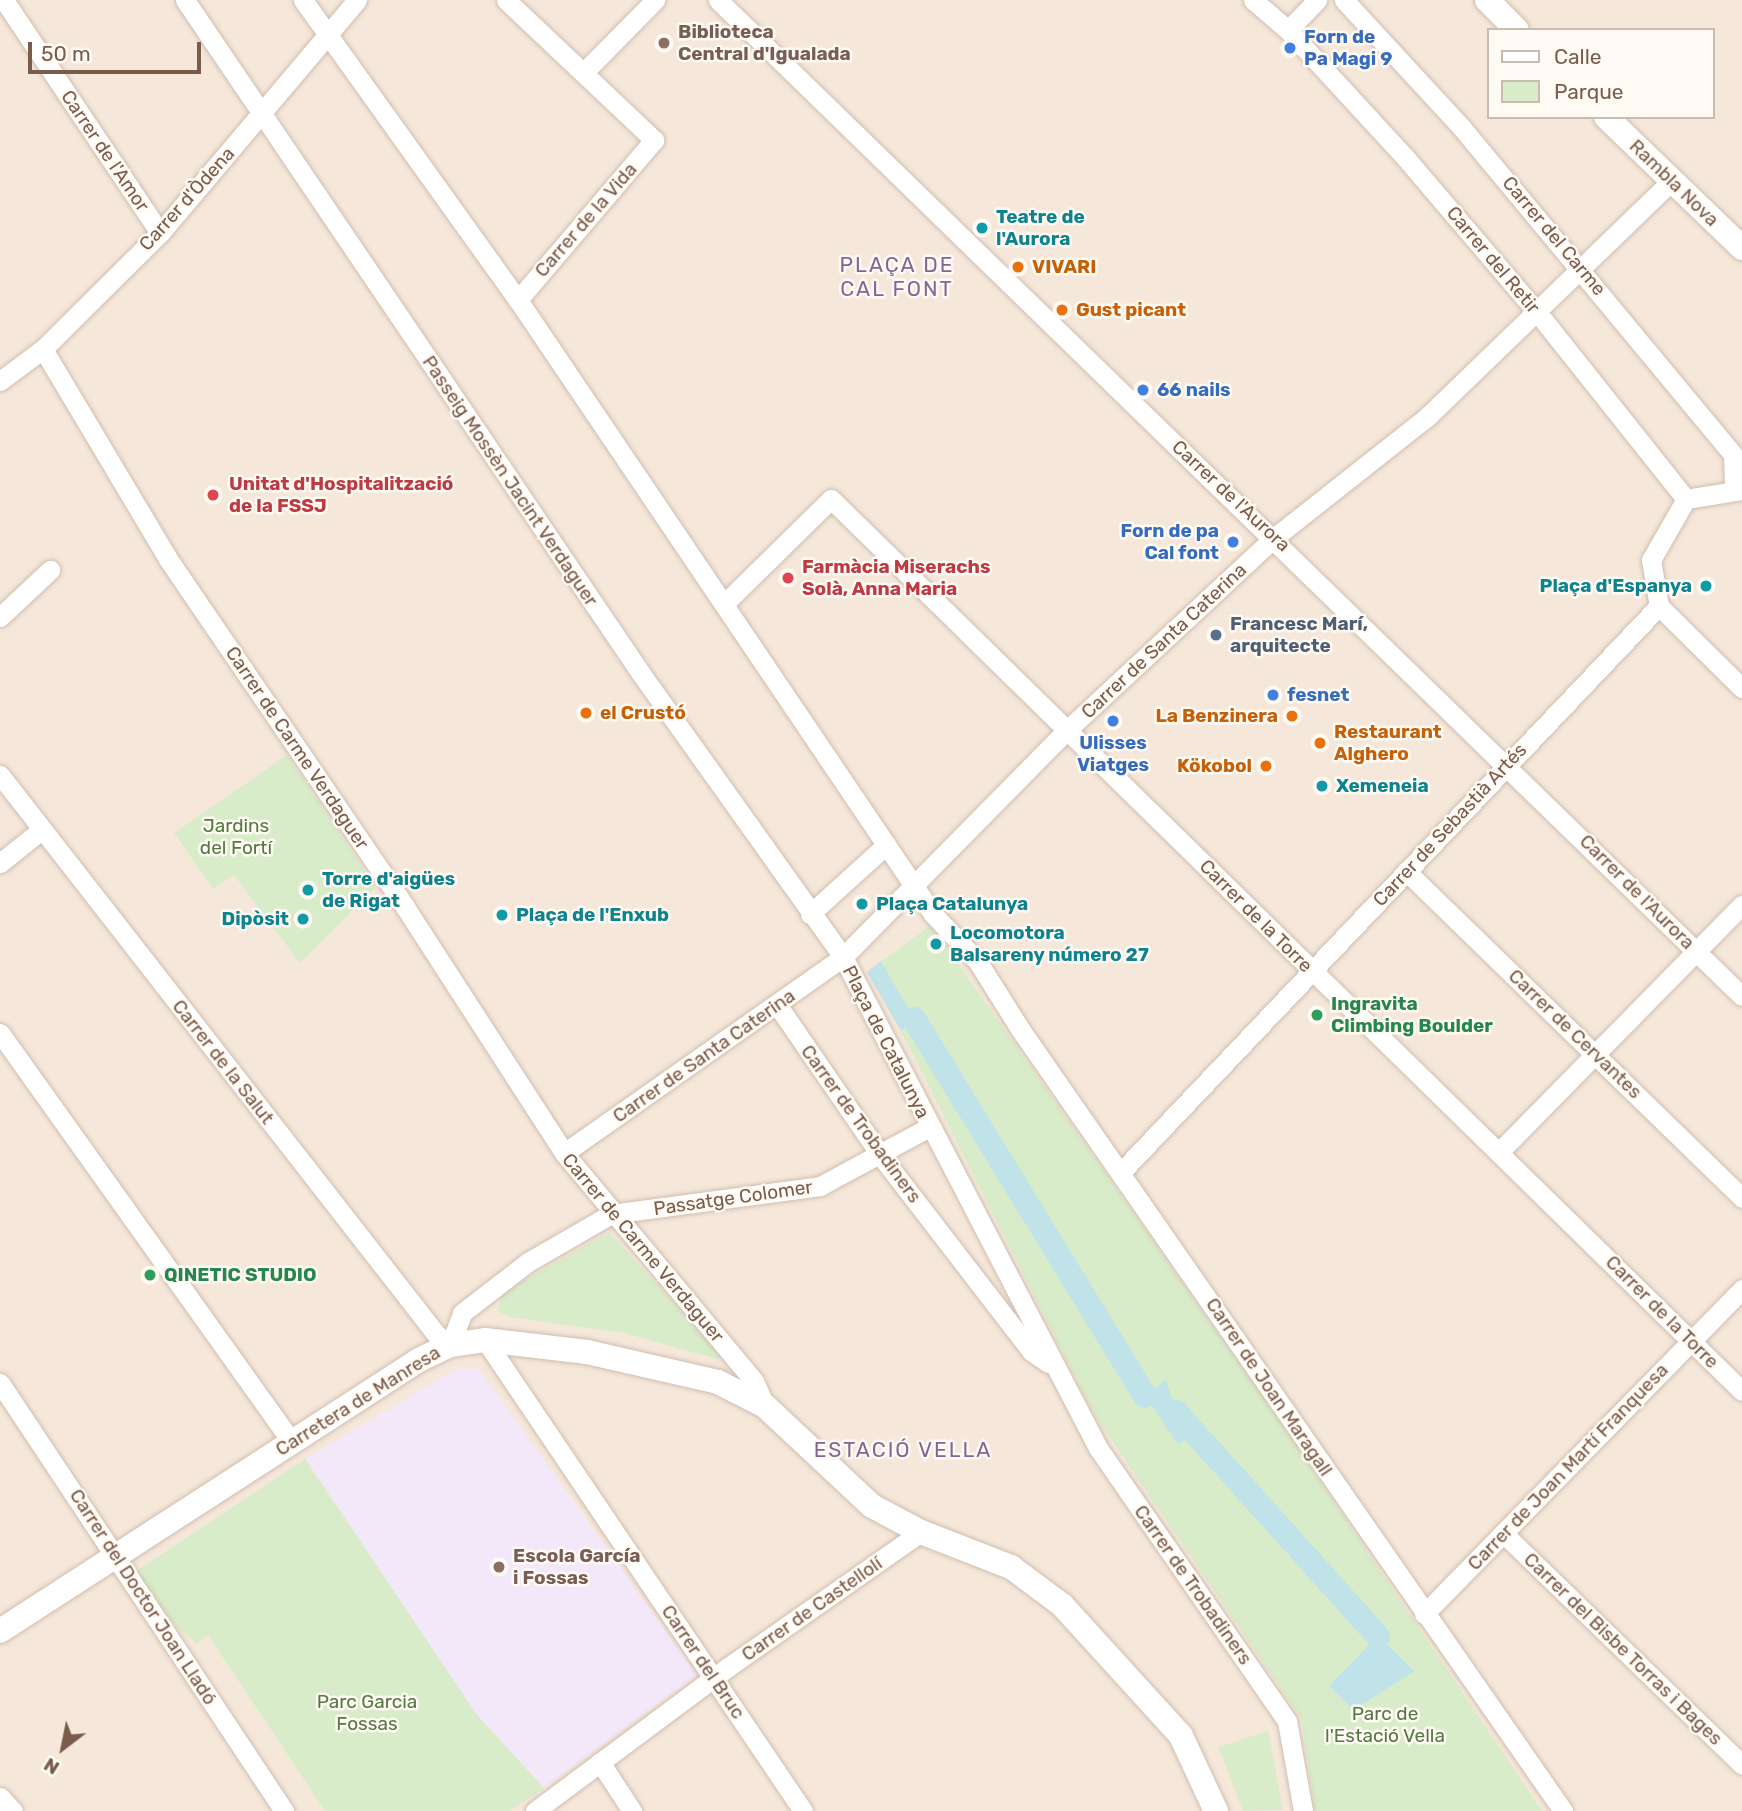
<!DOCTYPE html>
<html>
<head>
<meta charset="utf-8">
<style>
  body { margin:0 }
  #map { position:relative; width:1742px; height:1811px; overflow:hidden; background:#fdf6ec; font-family:Rubik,sans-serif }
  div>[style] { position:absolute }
  .residential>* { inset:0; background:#f5e8da }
  .education>* { inset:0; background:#f3e8fa }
  .green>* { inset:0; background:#d8ecc9 }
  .water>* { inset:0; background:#bfe3e8 }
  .canal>* { height:24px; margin:-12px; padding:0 12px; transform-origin:12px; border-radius:12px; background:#bfe3e8 }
  .roads { filter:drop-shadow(0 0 2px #d1beb0) drop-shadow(0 0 2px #d1beb0) }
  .minor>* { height:19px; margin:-9.5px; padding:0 9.5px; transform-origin:9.5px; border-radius:9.5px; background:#fff }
  .tertiary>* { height:24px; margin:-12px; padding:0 12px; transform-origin:12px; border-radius:12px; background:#fff }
  .dots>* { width:19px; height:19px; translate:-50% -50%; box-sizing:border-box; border:4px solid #fffaf3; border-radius:50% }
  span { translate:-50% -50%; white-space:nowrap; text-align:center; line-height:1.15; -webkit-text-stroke:5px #fffaf3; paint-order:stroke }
  .education-label { font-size:19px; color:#785e54; font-weight:700 }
  .left { translate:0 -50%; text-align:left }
  .shop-label { font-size:19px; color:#366cbe; font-weight:700 }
  .right { translate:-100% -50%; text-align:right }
  .street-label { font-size:19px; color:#7a5c4d }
  .culture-label { font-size:19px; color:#0d838f; font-weight:700 }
  .food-label { font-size:19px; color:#c56008; font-weight:700 }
  .health-label { font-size:19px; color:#be3a42; font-weight:700 }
  .service-label { font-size:19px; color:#4e5e75; font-weight:700 }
  .park-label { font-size:19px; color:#537a41 }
  .leisure-label { font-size:19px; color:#27864d; font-weight:700 }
  .neighbourhood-label { font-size:21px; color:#846695; letter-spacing:2px }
  .legend { position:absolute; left:1487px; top:28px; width:228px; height:91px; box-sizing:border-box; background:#fffaf3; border:2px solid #cabbb1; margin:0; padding:9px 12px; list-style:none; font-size:21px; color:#7a5c4d }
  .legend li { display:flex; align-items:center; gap:14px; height:35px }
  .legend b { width:35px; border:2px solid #cabbb1 }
  .north { position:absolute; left:28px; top:1713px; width:70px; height:70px; -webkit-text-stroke:5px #fffaf3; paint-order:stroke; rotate:212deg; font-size:19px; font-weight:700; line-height:28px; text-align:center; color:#7a5c4d }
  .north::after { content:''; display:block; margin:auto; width:24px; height:32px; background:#7a5c4d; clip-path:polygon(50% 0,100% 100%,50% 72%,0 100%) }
  .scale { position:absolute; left:28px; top:42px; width:173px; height:32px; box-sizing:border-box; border:4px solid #7a5c4d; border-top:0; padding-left:9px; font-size:21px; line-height:24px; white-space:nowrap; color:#7a5c4d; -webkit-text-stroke:5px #fffaf3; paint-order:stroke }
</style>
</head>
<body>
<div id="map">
  <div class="residential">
    <i style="clip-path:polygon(evenodd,0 0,1742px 0,1742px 1811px,0 1811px,0 0,1488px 30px,1712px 30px,1712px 117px,1488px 117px,1488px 30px)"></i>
  </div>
  <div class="education">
    <i style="clip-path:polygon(458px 1368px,479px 1369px,697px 1675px,544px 1788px,477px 1715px,305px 1459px)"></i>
  </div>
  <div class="green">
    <i style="clip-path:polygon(287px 755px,376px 887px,300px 963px,234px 875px,213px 889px,174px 833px)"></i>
    <i style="clip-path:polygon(931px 925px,1281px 1423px,1542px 1811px,1315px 1811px,1301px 1718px,1094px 1414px,901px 1031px,867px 972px)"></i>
    <i style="clip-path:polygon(609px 1232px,722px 1356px,717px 1359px,624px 1333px,509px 1317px,498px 1311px,502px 1293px)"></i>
    <i style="clip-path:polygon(305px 1459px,477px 1715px,544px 1788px,510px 1811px,325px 1811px,208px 1635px,197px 1644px,160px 1612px,143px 1586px,138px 1570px)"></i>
    <i style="clip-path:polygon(1268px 1731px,1283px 1810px,1243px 1811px,1218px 1747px)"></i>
  </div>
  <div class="water">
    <i style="clip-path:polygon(881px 961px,914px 1019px,901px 1031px,867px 972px)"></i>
    <i style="clip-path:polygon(1166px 1380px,1176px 1412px,1196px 1434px,1178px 1444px,1145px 1396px)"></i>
    <i style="clip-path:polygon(1378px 1636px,1414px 1671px,1354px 1710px,1329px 1686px)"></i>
  </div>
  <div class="canal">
    <i style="left:914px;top:1019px;width:442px;rotate:58.5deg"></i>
    <i style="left:1176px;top:1412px;width:302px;rotate:48deg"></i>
  </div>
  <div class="roads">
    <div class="minor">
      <i style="left:4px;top:0;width:280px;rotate:56.2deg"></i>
      <i style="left:185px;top:0;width:815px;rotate:55.9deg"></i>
      <i style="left:642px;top:675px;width:346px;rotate:54.5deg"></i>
      <i style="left:843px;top:957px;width:553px;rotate:62.55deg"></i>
      <i style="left:1098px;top:1448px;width:332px;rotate:55.3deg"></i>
      <i style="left:1287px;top:1721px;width:91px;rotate:79.9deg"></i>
      <i style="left:303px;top:0;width:369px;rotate:54.4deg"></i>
      <i style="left:518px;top:300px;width:741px;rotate:55.95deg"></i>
      <i style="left:933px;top:914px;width:66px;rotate:46.8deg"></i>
      <i style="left:978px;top:962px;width:79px;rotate:57.9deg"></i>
      <i style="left:1020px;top:1029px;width:952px;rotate:55.22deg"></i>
      <i style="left:506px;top:0;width:204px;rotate:43.4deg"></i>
      <i style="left:654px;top:140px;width:210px;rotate:130.4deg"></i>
      <i style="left:718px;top:0;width:1428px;rotate:44.21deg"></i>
      <i style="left:1253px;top:0;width:46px;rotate:40.6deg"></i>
      <i style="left:1288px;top:30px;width:171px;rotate:47.4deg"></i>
      <i style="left:1404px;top:156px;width:205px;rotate:49.6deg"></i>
      <i style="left:1537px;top:312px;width:239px;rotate:51.5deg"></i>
      <i style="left:1344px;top:0;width:174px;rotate:47.3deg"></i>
      <i style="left:1462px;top:128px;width:425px;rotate:50.3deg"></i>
      <i style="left:1733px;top:455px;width:33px;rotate:88deg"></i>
      <i style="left:1288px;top:30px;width:42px;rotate:-46deg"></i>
      <i style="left:585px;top:71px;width:100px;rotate:-45.4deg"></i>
      <i style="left:43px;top:349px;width:244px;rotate:59.2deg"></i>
      <i style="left:168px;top:559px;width:421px;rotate:55.7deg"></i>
      <i style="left:405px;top:907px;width:293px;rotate:57.1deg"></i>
      <i style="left:564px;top:1153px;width:297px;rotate:50.2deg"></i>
      <i style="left:754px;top:1381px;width:27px;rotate:66deg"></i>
      <i style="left:0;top:381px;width:54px;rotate:-36.7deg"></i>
      <i style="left:43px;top:349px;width:165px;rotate:-44.8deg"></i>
      <i style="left:160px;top:233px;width:305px;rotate:-49.8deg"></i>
      <i style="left:725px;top:603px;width:148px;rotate:-44.5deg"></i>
      <i style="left:831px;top:499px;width:1275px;rotate:44.4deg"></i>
      <i style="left:1659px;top:606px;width:117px;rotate:44.7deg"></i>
      <i style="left:0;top:617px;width:69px;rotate:-43.2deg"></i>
      <i style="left:0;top:775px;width:709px;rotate:52.05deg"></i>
      <i style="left:436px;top:1334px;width:18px;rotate:38deg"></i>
      <i style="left:450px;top:1345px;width:34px;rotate:-69deg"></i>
      <i style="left:462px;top:1313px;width:83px;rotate:-37.7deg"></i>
      <i style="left:528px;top:1262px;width:96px;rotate:-30deg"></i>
      <i style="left:611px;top:1214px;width:211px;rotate:-7.6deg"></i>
      <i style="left:820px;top:1186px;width:124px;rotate:-28.4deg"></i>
      <i style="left:0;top:863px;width:53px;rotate:-38.8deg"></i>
      <i style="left:1406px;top:871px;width:469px;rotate:44.2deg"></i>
      <i style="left:810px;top:914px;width:103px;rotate:-42.2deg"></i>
      <i style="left:778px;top:1006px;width:182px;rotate:55.5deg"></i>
      <i style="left:881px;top:1156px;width:246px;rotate:52.4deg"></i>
      <i style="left:1031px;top:1351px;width:21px;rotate:35deg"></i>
      <i style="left:0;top:1033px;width:501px;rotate:54.5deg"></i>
      <i style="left:1500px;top:1151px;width:345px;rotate:-45.5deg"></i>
      <i style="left:564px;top:1153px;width:341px;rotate:-35.1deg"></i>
      <i style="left:843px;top:957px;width:319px;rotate:-45.4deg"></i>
      <i style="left:1067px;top:730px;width:284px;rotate:-42.9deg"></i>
      <i style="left:1275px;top:537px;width:194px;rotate:-38.3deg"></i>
      <i style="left:1427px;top:417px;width:339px;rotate:-44deg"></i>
      <i style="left:1122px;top:1171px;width:779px;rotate:-46.46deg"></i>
      <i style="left:1659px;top:606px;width:47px;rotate:-99.9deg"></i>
      <i style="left:1651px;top:560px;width:70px;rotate:-60.2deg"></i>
      <i style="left:1686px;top:499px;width:57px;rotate:-9.1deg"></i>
      <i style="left:485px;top:1340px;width:568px;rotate:55.97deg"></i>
      <i style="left:0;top:1383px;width:514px;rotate:56.43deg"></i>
      <i style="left:1503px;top:1533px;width:333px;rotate:44.1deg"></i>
      <i style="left:1424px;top:1614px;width:455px;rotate:-45.6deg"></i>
      <i style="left:600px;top:1762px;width:59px;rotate:56.9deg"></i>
      <i style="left:0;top:1797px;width:19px;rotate:47deg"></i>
      <i style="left:535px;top:1811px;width:241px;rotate:-36.7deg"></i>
      <i style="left:728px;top:1667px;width:236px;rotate:-35deg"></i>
    </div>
    <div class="tertiary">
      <i style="left:1487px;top:0;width:42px;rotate:45deg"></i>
      <i style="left:1606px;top:117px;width:189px;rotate:43.9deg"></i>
      <i style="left:0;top:1631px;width:499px;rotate:-32.9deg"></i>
      <i style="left:419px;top:1360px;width:34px;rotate:-26deg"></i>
      <i style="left:450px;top:1345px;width:35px;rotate:-8deg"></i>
      <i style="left:485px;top:1340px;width:103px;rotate:6.7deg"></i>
      <i style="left:587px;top:1352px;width:134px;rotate:12.9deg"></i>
      <i style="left:718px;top:1382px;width:53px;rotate:27.1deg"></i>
      <i style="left:765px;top:1406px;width:146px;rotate:43.1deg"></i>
      <i style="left:872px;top:1506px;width:55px;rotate:28deg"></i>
      <i style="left:921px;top:1532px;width:97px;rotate:21.3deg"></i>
      <i style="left:1011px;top:1567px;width:64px;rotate:36.7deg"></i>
      <i style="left:1062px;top:1605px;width:177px;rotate:47.7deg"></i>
      <i style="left:1181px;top:1736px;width:83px;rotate:65deg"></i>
    </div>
  </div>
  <div class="dots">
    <i style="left:664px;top:43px;background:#8d6e63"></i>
    <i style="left:1290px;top:48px;background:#3f7fe0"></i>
    <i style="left:982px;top:228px;background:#0f9aa8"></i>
    <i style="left:1018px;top:267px;background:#e8710a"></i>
    <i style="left:1062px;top:310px;background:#e8710a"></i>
    <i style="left:1143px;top:390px;background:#3f7fe0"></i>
    <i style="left:213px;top:495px;background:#e0444e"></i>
    <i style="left:1233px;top:542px;background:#3f7fe0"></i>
    <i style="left:788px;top:578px;background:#e0444e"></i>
    <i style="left:1706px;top:586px;background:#0f9aa8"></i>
    <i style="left:1216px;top:635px;background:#5c6f8a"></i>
    <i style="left:1273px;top:695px;background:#3f7fe0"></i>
    <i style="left:586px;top:713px;background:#e8710a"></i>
    <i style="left:1292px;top:716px;background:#e8710a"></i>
    <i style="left:1113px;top:721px;background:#3f7fe0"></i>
    <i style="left:1320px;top:743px;background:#e8710a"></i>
    <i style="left:1266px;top:766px;background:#e8710a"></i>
    <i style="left:1322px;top:786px;background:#0f9aa8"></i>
    <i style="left:308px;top:890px;background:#0f9aa8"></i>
    <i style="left:862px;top:904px;background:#0f9aa8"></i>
    <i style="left:502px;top:915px;background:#0f9aa8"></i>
    <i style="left:303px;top:919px;background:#0f9aa8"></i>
    <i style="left:936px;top:944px;background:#0f9aa8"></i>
    <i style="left:1317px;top:1015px;background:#2e9e5b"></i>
    <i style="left:150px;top:1275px;background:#2e9e5b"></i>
    <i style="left:499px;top:1567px;background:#8d6e63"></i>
  </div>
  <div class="education-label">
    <span class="left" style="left:678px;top:43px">Biblioteca<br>Central d'Igualada</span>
    <span class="left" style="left:513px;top:1567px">Escola García<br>i Fossas</span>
  </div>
  <div class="shop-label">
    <span class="left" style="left:1304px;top:48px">Forn de<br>Pa Magi 9</span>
    <span class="left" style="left:1157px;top:390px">66 nails</span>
    <span class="right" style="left:1219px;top:542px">Forn de pa<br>Cal font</span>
    <span class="left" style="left:1287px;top:695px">fesnet</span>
    <span style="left:1113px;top:754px">Ulisses<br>Viatges</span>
  </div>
  <div class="street-label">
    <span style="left:105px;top:151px;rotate:56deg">Carrer de l'Amor</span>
    <span style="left:1674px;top:183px;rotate:44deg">Rambla Nova</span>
    <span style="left:187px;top:199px;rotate:-48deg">Carrer d'Òdena</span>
    <span style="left:586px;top:220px;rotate:-49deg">Carrer de la Vida</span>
    <span style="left:1554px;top:236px;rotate:50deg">Carrer del Carme</span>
    <span style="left:1493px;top:260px;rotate:50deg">Carrer del Retir</span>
    <span style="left:510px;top:481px;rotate:56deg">Passeig Mossèn Jacint Verdaguer</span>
    <span style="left:1231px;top:496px;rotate:43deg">Carrer de l'Aurora</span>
    <span style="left:1164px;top:641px;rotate:-43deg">Carrer de Santa Caterina</span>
    <span style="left:297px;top:748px;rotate:56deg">Carrer de Carme Verdaguer</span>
    <span style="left:1450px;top:825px;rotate:-47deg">Carrer de Sebastià Artés</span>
    <span style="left:1637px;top:892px;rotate:45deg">Carrer de l'Aurora</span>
    <span style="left:1256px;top:916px;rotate:45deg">Carrer de la Torre</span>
    <span style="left:1575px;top:1034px;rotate:44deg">Carrer de Cervantes</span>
    <span style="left:886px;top:1042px;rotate:63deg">Plaça de Catalunya</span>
    <span style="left:704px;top:1056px;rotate:-35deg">Carrer de Santa Caterina</span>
    <span style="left:223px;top:1062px;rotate:52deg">Carrer de la Salut</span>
    <span style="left:861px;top:1124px;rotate:54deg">Carrer de Trobadiners</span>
    <span style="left:733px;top:1198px;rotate:-8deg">Passatge Colomer</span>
    <span style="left:643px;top:1248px;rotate:50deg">Carrer de Carme Verdaguer</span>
    <span style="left:1662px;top:1312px;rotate:45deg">Carrer de la Torre</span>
    <span style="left:1269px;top:1387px;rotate:56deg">Carrer de Joan Maragall</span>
    <span style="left:358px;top:1401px;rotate:-32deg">Carretera de Manresa</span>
    <span style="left:1568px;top:1467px;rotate:-46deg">Carrer de Joan Martí Franquesa</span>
    <span style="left:1193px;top:1585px;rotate:55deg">Carrer de Trobadiners</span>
    <span style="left:143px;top:1597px;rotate:57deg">Carrer del Doctor Joan Lladó</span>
    <span style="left:812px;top:1609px;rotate:-35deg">Carrer de Castellolí</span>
    <span style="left:1623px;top:1649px;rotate:44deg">Carrer del Bisbe Torras i Bages</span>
    <span style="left:703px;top:1662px;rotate:56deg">Carrer del Bruc</span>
  </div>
  <div class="culture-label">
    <span class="left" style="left:996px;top:228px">Teatre de<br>l'Aurora</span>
    <span class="right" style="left:1692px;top:586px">Plaça d'Espanya</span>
    <span class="left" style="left:1336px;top:786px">Xemeneia</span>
    <span class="left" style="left:322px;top:890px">Torre d'aigües<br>de Rigat</span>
    <span class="left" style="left:876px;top:904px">Plaça Catalunya</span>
    <span class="left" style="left:516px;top:915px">Plaça de l'Enxub</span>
    <span class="right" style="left:289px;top:919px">Dipòsit</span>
    <span class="left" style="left:950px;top:944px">Locomotora<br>Balsareny número 27</span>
  </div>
  <div class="food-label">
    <span class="left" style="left:1032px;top:267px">VIVARI</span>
    <span class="left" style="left:1076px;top:310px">Gust picant</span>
    <span class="left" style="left:600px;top:713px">el Crustó</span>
    <span class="right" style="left:1278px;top:716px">La Benzinera</span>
    <span class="left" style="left:1334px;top:743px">Restaurant<br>Alghero</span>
    <span class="right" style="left:1252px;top:766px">Kökobol</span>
  </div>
  <div class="health-label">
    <span class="left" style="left:229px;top:495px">Unitat d'Hospitalització<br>de la FSSJ</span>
    <span class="left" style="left:802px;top:578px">Farmàcia Miserachs<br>Solà, Anna Maria</span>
  </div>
  <div class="service-label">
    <span class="left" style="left:1230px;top:635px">Francesc Marí,<br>arquitecte</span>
  </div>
  <div class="park-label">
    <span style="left:236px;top:837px">Jardins<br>del Fortí</span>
    <span style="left:367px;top:1713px">Parc Garcia<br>Fossas</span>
    <span style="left:1385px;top:1725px">Parc de<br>l'Estació Vella</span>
  </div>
  <div class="leisure-label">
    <span class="left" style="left:1331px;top:1015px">Ingravita<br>Climbing Boulder</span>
    <span class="left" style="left:164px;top:1275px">QINETIC STUDIO</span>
  </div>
  <div class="neighbourhood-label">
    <span style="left:897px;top:277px">PLAÇA DE<br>CAL FONT</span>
    <span style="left:903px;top:1450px">ESTACIÓ VELLA</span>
  </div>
  <ul class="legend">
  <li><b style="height:9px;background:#fff"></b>Calle</li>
  <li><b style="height:19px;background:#d8ecc9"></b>Parque</li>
  </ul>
  <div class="north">N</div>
  <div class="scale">50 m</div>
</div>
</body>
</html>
